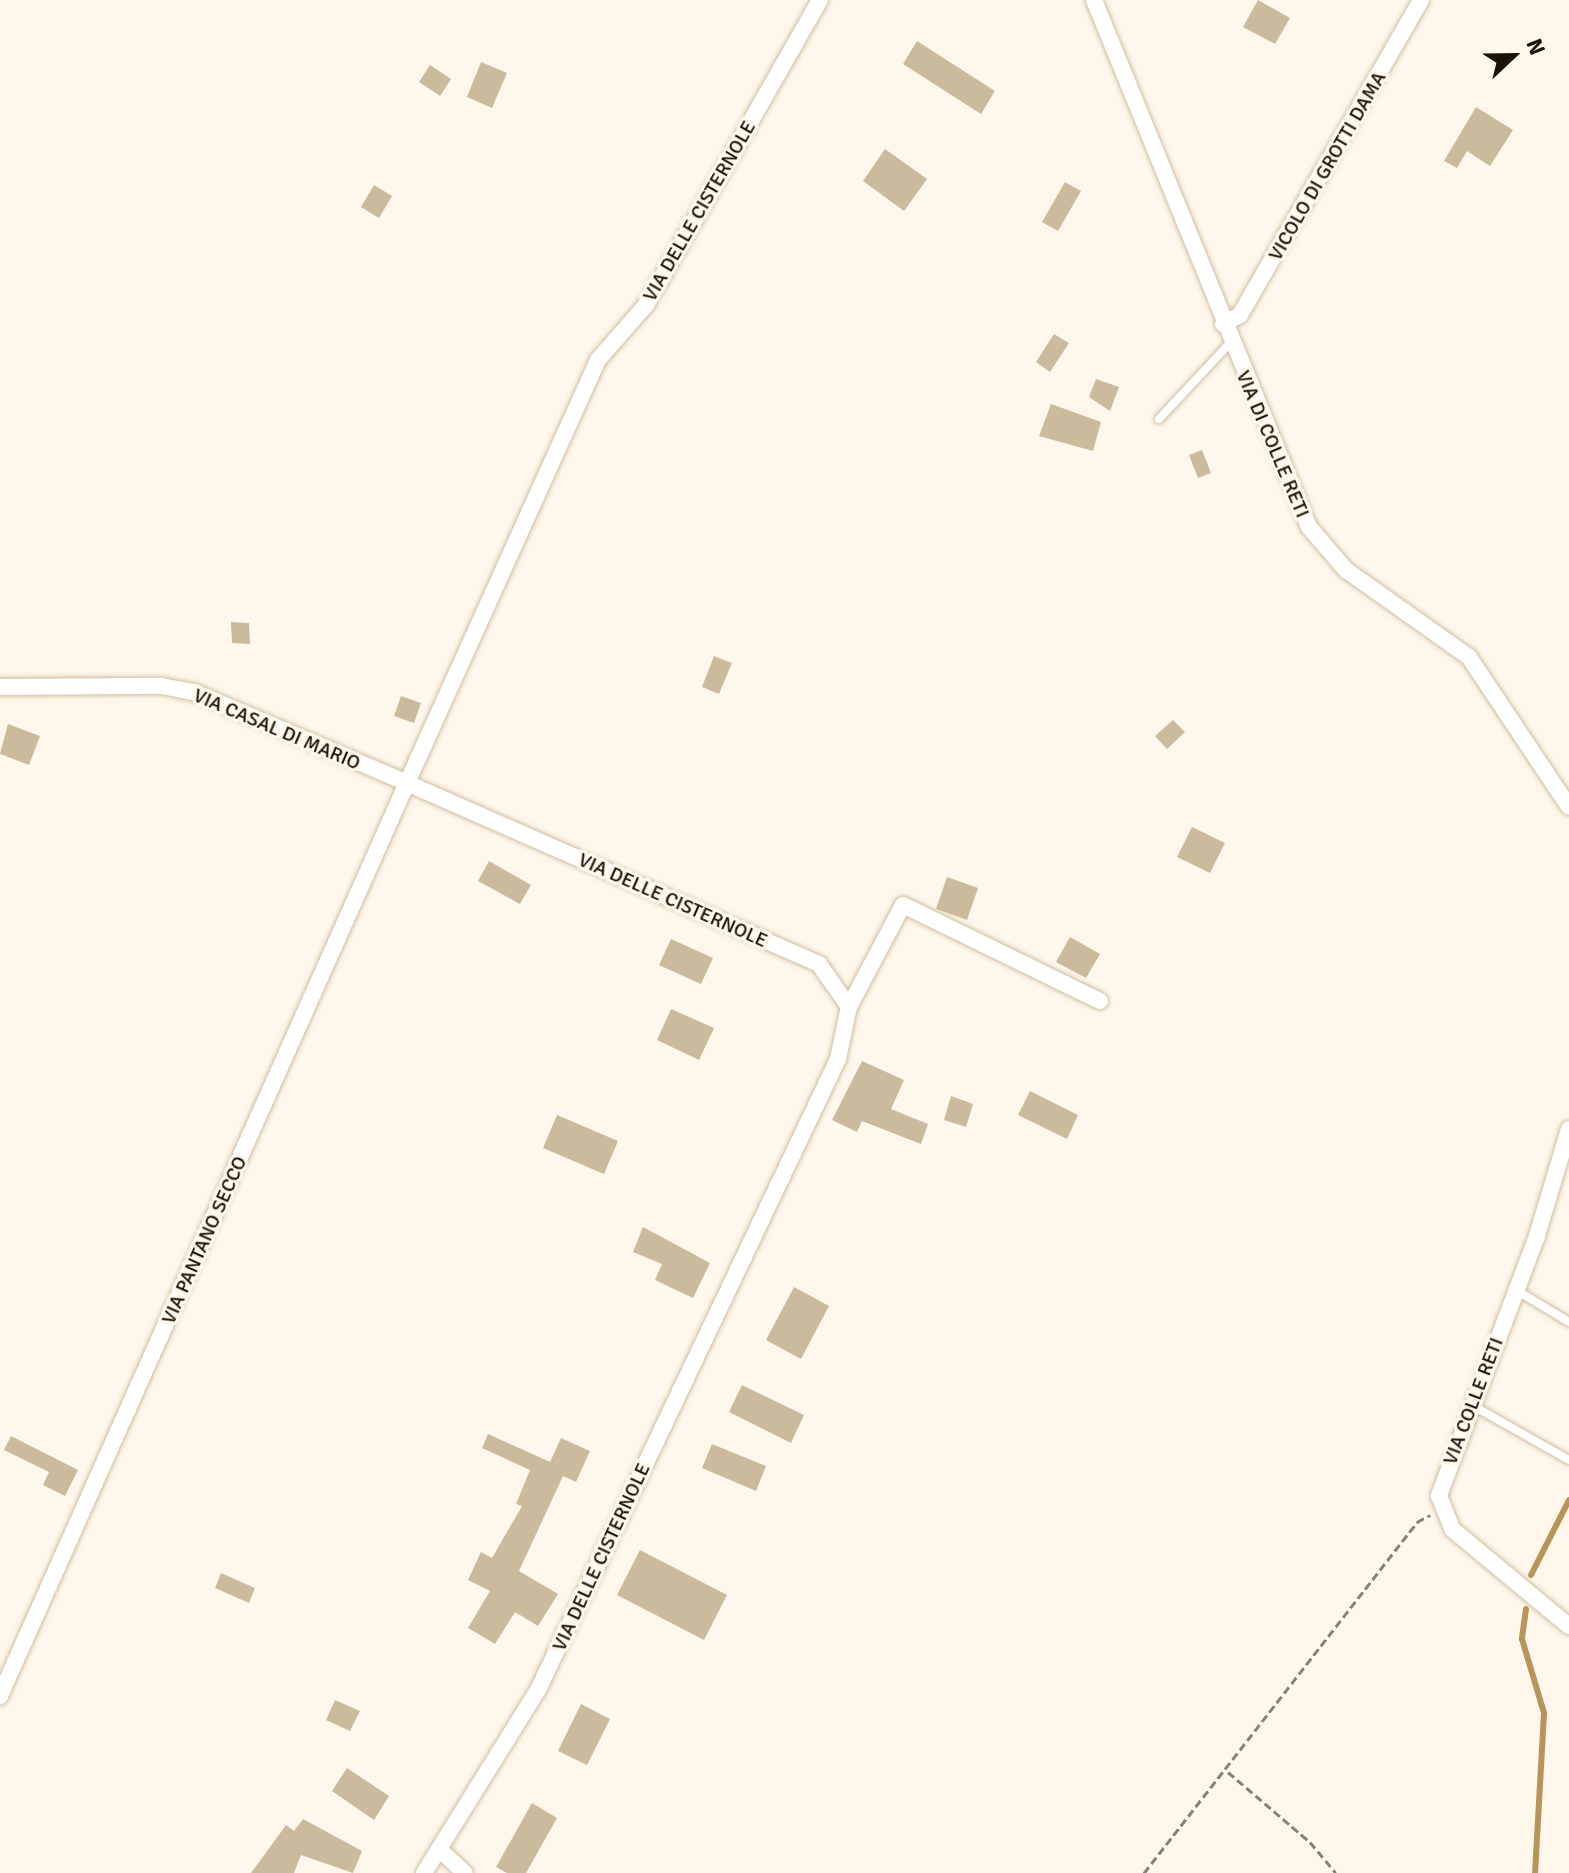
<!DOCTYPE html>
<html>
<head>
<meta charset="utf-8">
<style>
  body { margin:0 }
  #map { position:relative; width:1569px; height:1873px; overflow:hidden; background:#fff7eb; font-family:Signika,sans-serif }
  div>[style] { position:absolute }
  .stream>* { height:6px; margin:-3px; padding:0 3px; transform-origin:3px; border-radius:3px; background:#b79559 }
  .building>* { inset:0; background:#ccba9c }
  .path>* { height:3px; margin-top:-1.5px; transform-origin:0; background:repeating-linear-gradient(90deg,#888176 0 8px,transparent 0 12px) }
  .roads { filter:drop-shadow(0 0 2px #d0bea0) drop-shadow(0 0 2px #d0bea0) }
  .lane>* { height:8px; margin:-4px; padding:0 4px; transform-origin:4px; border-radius:4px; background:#fff }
  .street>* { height:16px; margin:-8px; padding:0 8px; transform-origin:8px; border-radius:8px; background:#fff }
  span { translate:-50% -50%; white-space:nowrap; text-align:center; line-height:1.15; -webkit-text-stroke:7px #fff7eb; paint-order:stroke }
  .street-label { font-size:20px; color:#181207 }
  .north { position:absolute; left:1473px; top:16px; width:80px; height:80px; -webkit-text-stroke:6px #fff7eb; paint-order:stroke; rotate:68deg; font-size:22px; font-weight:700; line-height:32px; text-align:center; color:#181207 }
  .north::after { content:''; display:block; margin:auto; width:28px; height:36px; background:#181207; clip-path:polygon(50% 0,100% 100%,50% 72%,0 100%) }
</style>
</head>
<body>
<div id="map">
  <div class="stream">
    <i style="left:1531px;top:1575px;width:84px;rotate:-63.1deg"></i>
    <i style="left:1526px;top:1609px;width:30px;rotate:98deg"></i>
    <i style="left:1522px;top:1639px;width:77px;rotate:73.4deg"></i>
    <i style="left:1544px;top:1713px;width:160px;rotate:93.2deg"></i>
  </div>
  <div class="building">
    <i style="clip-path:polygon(1258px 0,1290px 18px,1275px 44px,1243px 27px)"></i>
    <i style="clip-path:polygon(917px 41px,995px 91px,981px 114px,903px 64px)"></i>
    <i style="clip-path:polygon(481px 62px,507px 73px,492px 108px,467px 97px)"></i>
    <i style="clip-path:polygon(430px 65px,451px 79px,440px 96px,419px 82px)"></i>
    <i style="clip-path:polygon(1476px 107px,1513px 130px,1490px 166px,1467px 151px,1457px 168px,1444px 161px)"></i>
    <i style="clip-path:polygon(885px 149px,927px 179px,904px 211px,863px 181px)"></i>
    <i style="clip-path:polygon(1065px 182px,1081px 191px,1058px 231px,1042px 222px)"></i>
    <i style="clip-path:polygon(374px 185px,392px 196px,379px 218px,361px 207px)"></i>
    <i style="clip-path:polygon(1054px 334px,1069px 343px,1050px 372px,1036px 362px)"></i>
    <i style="clip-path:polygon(1096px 379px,1119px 387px,1110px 411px,1089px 397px)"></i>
    <i style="clip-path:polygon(1051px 404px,1101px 422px,1093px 451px,1039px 436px)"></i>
    <i style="clip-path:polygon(1202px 450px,1211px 473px,1198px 478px,1189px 455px)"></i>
    <i style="clip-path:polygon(231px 622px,249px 623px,250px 644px,232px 643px)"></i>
    <i style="clip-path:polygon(714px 656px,732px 663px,719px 694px,702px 687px)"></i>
    <i style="clip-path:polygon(401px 696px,421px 703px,414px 723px,394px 716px)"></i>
    <i style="clip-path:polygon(1173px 720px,1185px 732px,1167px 749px,1155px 736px)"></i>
    <i style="clip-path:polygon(8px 724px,40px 736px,29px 765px,0 754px)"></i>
    <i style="clip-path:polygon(1192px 827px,1225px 843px,1210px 873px,1177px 857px)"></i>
    <i style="clip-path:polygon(489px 861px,531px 885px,520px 904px,478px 881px)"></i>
    <i style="clip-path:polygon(947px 877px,978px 888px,967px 920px,936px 909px)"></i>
    <i style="clip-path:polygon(1070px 937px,1100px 954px,1086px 978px,1056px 962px)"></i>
    <i style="clip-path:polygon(671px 939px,713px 958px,701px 984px,659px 965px)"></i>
    <i style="clip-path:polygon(671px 1009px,714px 1028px,699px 1060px,657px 1040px)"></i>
    <i style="clip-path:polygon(862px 1061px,904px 1080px,891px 1109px,928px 1124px,921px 1144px,862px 1121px,857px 1132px,832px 1120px)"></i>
    <i style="clip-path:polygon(1030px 1091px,1078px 1115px,1067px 1139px,1018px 1115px)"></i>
    <i style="clip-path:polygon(951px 1096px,973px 1104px,966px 1127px,944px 1120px)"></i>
    <i style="clip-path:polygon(557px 1115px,618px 1141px,604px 1174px,543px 1148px)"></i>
    <i style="clip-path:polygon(643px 1227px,710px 1263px,693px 1298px,655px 1280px,662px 1264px,633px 1252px)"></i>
    <i style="clip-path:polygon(794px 1287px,829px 1306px,801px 1359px,766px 1340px)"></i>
    <i style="clip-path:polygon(742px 1385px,804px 1415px,791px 1443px,729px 1412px)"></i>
    <i style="clip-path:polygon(488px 1434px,550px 1462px,561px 1438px,590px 1451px,576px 1482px,563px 1476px,519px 1571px,558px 1594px,538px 1626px,515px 1612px,495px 1644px,468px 1628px,490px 1591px,468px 1580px,481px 1552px,492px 1558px,522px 1506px,516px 1504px,530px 1470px,482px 1448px)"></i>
    <i style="clip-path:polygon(11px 1436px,78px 1470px,65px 1496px,43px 1485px,49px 1472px,4px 1450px)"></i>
    <i style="clip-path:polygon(712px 1444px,766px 1466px,756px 1491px,702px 1468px)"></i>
    <i style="clip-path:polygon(640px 1550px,727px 1595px,704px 1640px,617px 1595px)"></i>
    <i style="clip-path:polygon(221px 1573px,255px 1588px,249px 1603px,215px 1588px)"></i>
    <i style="clip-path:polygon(335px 1700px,360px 1711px,350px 1731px,326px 1720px)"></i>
    <i style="clip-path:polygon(581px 1704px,610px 1719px,587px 1765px,558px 1751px)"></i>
    <i style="clip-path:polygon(347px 1768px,389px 1796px,374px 1820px,332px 1791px)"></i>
    <i style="clip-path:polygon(532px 1803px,557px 1818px,526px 1873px,507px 1873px,496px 1867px)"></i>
    <i style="clip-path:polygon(303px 1819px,362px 1851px,353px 1873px,301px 1855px,294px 1873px,251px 1873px,286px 1825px,294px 1831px)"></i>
  </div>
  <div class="path">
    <i style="left:1228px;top:1772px;width:108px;rotate:40.5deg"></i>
    <i style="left:1310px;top:1842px;width:40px;rotate:50deg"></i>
    <i style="left:1144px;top:1873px;width:445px;rotate:-52.1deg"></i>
    <i style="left:1417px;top:1522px;width:15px;rotate:-28deg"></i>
  </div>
  <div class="roads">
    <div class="lane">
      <i style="left:1159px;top:419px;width:105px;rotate:-46.9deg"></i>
      <i style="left:1516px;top:1290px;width:62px;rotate:31.1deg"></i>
      <i style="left:1470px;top:1404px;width:114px;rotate:29.5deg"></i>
    </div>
    <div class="street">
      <i style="left:1094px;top:0;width:569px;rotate:67.81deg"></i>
      <i style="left:1309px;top:527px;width:57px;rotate:49.3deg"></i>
      <i style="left:1346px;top:570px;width:151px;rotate:35.3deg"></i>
      <i style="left:1469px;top:657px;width:180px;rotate:56.3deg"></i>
      <i style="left:1223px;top:324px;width:19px;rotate:-28deg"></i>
      <i style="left:1240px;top:315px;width:363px;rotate:-60.1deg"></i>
      <i style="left:0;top:687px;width:162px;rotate:-0.4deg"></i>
      <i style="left:162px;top:686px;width:33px;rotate:11deg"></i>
      <i style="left:194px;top:692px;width:232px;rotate:23.1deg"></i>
      <i style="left:407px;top:783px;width:1000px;rotate:114.03deg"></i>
      <i style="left:849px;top:1007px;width:115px;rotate:-62.1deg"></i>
      <i style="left:903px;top:905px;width:219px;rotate:26deg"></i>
      <i style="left:1569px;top:1129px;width:112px;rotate:106.7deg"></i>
      <i style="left:1537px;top:1236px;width:278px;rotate:110.7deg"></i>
      <i style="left:1439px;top:1496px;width:35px;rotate:68deg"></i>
      <i style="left:1452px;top:1529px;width:152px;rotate:39.7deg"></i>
      <i style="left:439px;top:1849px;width:35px;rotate:43deg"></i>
      <i style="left:424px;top:1873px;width:216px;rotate:-58.1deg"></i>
      <i style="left:538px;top:1690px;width:699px;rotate:-64.57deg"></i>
      <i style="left:838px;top:1059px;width:53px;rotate:-78.1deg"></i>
      <i style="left:849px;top:1007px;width:52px;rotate:-124.9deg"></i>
      <i style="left:819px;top:964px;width:450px;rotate:-156.3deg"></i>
      <i style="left:407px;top:783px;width:464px;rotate:-65.7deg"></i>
      <i style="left:598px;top:360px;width:73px;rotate:-48.9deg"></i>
      <i style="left:646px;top:305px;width:351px;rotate:-60.3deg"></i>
    </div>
  </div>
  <div class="street-label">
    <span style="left:1327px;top:166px;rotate:-60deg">VICOLO DI GROTTI DAMA</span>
    <span style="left:699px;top:211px;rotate:-60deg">VIA DELLE CISTERNOLE</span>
    <span style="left:1273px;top:444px;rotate:67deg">VIA DI COLLE RETI</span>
    <span style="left:277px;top:729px;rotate:23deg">VIA CASAL DI MARIO</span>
    <span style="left:673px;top:900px;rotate:24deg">VIA DELLE CISTERNOLE</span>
    <span style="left:204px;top:1240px;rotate:-66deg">VIA PANTANO SECCO</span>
    <span style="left:1473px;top:1401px;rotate:-69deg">VIA COLLE RETI</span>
    <span style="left:601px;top:1557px;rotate:-65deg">VIA DELLE CISTERNOLE</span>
  </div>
  <div class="north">N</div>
</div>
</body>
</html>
